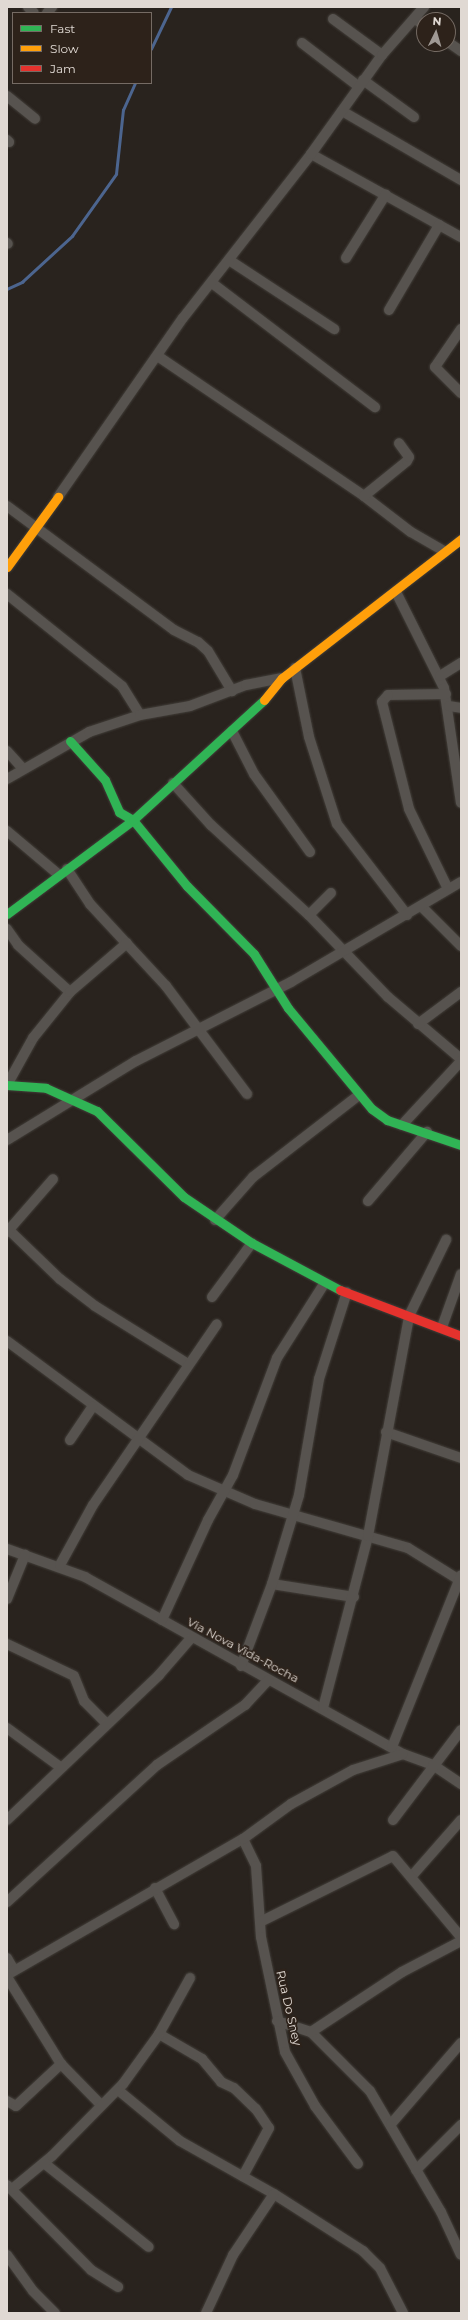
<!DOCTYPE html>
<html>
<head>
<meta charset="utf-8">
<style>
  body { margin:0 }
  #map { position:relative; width:468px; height:2320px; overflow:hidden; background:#29231e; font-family:Montserrat,sans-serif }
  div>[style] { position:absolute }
  .stream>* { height:2.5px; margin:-1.25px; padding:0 1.25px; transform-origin:1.25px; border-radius:1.25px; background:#4c658f }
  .roads { filter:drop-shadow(0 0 1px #423e39) drop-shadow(0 0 1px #423e39) }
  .street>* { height:10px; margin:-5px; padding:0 5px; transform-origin:5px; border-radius:5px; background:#57534f }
  .fast>* { height:9px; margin:-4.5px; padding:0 4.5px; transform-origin:4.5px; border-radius:4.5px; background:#30b455 }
  .slow>* { height:9px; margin:-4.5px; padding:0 4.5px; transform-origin:4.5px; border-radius:4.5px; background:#ff9f0a }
  .jam>* { height:9px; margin:-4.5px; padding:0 4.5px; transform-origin:4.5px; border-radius:4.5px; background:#e5322d }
  span { translate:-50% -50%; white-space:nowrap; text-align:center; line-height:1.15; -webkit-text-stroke:3.5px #2d221a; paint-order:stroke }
  .street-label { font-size:12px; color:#e0d9d3 }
  .frame { position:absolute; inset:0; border:8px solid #e0d9d3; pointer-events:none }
  .legend { position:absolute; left:12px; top:12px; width:140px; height:72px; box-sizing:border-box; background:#2d221a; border:1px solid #756b64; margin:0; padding:5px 7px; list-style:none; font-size:12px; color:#e0d9d3 }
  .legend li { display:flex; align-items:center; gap:8px; height:20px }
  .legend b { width:20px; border:1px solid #756b64 }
  .north { position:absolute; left:416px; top:12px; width:40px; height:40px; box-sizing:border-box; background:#2d221a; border:1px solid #756b64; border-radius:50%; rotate:5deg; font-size:11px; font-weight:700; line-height:16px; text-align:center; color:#e0d9d3 }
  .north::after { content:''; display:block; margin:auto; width:14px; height:18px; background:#a09994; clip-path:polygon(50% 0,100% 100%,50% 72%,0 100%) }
</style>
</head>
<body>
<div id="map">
  <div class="stream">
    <i style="left:151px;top:49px;width:47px;rotate:-64.5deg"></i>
    <i style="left:7px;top:289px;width:17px;rotate:-25deg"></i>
    <i style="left:22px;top:282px;width:68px;rotate:-42.6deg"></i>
    <i style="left:72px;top:236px;width:76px;rotate:-54.6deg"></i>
    <i style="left:116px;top:174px;width:64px;rotate:-83.8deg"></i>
    <i style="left:123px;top:110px;width:30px;rotate:-66deg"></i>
  </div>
  <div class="roads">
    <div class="street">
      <i style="left:28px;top:7px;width:8px;rotate:45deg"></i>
      <i style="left:47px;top:13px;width:8px;rotate:-50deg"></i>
      <i style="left:333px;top:19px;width:61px;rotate:36.3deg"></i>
      <i style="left:415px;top:19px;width:11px;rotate:34deg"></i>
      <i style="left:448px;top:42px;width:16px;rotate:35deg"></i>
      <i style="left:302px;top:43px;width:71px;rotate:37.5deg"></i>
      <i style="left:363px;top:80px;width:63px;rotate:36deg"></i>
      <i style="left:7px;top:96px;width:36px;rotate:39deg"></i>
      <i style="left:342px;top:111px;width:138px;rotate:30.1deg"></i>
      <i style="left:7px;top:140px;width:3px;rotate:45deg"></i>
      <i style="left:311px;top:154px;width:171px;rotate:29deg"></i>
      <i style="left:7px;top:243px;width:1px;rotate:45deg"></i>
      <i style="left:346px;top:258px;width:75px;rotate:-58deg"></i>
      <i style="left:229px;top:260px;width:126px;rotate:33.3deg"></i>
      <i style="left:212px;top:283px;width:205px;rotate:37.3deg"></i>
      <i style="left:389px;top:310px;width:99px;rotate:-59.5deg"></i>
      <i style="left:461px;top:329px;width:46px;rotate:124.4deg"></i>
      <i style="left:435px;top:367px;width:37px;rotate:45deg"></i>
      <i style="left:159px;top:357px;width:248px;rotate:34.1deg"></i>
      <i style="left:364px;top:496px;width:59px;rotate:37.5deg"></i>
      <i style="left:411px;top:532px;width:38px;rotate:30deg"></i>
      <i style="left:364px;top:496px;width:55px;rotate:-39.1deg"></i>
      <i style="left:407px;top:461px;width:4px;rotate:-63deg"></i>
      <i style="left:409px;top:457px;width:17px;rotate:-126deg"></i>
      <i style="left:58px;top:497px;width:218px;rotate:-55.1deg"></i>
      <i style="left:183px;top:318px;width:208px;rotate:-52deg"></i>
      <i style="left:311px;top:154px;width:122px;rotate:-54.4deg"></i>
      <i style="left:382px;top:55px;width:64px;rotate:-48.8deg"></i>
      <i style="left:7px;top:506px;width:208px;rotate:36.6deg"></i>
      <i style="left:174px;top:630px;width:27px;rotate:27deg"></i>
      <i style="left:198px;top:642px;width:13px;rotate:42deg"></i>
      <i style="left:208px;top:651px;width:47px;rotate:59deg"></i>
      <i style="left:396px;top:592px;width:107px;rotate:63.4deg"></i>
      <i style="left:444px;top:688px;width:116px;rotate:81.6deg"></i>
      <i style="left:7px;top:594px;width:147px;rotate:38.7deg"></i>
      <i style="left:122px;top:686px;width:34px;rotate:58deg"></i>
      <i style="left:295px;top:668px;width:70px;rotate:78.5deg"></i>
      <i style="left:309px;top:737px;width:91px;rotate:72.2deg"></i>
      <i style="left:337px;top:824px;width:115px;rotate:52.4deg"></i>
      <i style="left:440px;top:676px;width:25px;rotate:-32deg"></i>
      <i style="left:446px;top:694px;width:58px;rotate:179deg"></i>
      <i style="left:388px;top:695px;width:9px;rotate:131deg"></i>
      <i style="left:382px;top:702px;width:110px;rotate:75.8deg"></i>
      <i style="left:409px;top:809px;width:89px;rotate:64deg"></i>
      <i style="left:449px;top:706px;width:12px;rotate:9deg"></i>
      <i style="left:232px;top:731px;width:48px;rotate:62.9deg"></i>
      <i style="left:254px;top:774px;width:96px;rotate:54.3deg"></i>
      <i style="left:7px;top:751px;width:24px;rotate:48deg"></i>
      <i style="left:7px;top:779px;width:95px;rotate:-29.8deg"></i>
      <i style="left:89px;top:732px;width:54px;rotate:-18.4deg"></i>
      <i style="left:140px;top:715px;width:51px;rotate:-10.2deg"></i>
      <i style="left:190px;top:706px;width:60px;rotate:-20.6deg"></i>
      <i style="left:246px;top:685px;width:37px;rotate:-11deg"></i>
      <i style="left:173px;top:783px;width:57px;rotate:47.9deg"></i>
      <i style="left:211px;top:825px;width:133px;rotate:42.6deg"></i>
      <i style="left:309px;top:915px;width:114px;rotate:46.1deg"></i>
      <i style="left:388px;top:997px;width:96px;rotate:40.3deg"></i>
      <i style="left:7px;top:831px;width:68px;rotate:40.2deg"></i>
      <i style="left:67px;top:869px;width:42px;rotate:56.7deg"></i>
      <i style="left:90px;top:904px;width:112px;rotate:47.2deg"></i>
      <i style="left:166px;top:986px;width:135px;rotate:53.1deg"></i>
      <i style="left:421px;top:906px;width:57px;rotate:45deg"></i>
      <i style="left:309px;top:915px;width:31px;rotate:-45deg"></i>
      <i style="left:7px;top:929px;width:19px;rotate:55deg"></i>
      <i style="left:18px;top:945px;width:70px;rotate:42.1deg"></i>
      <i style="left:418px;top:1024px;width:54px;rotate:-36.7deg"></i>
      <i style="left:7px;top:1085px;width:54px;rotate:-61deg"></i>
      <i style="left:33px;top:1038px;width:59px;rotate:-51.2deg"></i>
      <i style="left:70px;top:992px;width:75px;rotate:-40.7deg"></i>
      <i style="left:402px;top:1125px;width:87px;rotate:-47.3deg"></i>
      <i style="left:7px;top:1140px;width:151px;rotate:-31.5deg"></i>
      <i style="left:136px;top:1061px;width:174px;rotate:-27deg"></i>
      <i style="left:291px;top:982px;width:197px;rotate:-30.5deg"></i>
      <i style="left:368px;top:1201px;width:91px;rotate:-49.5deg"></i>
      <i style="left:215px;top:1220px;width:57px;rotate:-48.5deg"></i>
      <i style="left:253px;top:1177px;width:134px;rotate:-37.7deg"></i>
      <i style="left:9px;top:1230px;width:71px;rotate:43.9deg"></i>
      <i style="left:60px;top:1279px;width:44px;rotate:37.6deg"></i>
      <i style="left:95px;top:1306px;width:110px;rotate:31.9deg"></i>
      <i style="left:7px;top:1232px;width:70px;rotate:-49deg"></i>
      <i style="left:212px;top:1297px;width:67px;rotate:-53.5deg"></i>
      <i style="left:442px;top:1327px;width:56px;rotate:-70.3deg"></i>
      <i style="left:7px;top:1341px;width:225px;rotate:36.5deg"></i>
      <i style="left:188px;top:1475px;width:73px;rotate:23.4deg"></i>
      <i style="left:255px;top:1504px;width:159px;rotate:16deg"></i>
      <i style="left:408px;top:1548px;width:62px;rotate:31.9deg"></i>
      <i style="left:386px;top:1432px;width:79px;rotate:19.1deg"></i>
      <i style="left:70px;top:1440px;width:40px;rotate:-56deg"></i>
      <i style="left:7px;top:1549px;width:83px;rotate:19.7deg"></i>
      <i style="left:85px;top:1577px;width:364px;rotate:29.1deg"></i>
      <i style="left:403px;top:1754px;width:32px;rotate:20deg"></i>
      <i style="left:433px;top:1765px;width:34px;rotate:34deg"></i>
      <i style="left:60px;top:1565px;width:68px;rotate:-61.2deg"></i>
      <i style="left:93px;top:1505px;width:219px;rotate:-55.6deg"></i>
      <i style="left:272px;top:1584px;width:83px;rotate:9deg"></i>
      <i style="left:7px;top:1599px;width:48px;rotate:-67.8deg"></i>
      <i style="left:162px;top:1620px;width:110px;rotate:-65.3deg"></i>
      <i style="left:208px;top:1520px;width:51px;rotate:-60.9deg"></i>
      <i style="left:233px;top:1475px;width:125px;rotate:-69.4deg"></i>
      <i style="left:277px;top:1358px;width:88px;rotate:-57.6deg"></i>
      <i style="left:7px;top:1644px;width:74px;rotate:25.5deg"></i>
      <i style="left:74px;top:1676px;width:27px;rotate:68deg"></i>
      <i style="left:84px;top:1701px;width:31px;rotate:45deg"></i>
      <i style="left:241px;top:1666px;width:88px;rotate:-69.3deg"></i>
      <i style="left:272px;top:1584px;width:93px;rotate:-73.1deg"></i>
      <i style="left:299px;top:1495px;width:118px;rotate:-80.2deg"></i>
      <i style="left:319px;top:1379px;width:91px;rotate:-72.2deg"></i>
      <i style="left:323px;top:1708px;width:178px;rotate:-75.3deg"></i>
      <i style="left:368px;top:1536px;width:224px;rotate:-79.4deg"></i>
      <i style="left:409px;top:1316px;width:85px;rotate:-64deg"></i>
      <i style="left:7px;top:1728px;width:66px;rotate:36.3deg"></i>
      <i style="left:392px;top:1747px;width:185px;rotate:-68.1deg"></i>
      <i style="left:7px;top:1820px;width:210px;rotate:-43.6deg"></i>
      <i style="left:159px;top:1675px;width:49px;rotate:-49.1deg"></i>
      <i style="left:393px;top:1820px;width:113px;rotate:-52.9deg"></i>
      <i style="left:243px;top:1839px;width:30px;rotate:64deg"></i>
      <i style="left:256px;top:1866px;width:71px;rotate:86deg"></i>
      <i style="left:261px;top:1937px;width:117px;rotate:78.2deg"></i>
      <i style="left:285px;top:2052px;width:62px;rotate:60.9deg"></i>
      <i style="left:315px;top:2106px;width:72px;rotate:53.4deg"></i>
      <i style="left:411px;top:1877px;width:76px;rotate:-48.7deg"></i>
      <i style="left:155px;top:1888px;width:41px;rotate:62.2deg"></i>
      <i style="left:7px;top:1902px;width:203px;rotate:-42.4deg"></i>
      <i style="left:157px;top:1765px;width:107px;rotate:-34.3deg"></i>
      <i style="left:245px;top:1705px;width:34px;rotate:-47deg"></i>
      <i style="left:260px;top:1922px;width:148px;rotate:-26.4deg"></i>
      <i style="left:393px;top:1856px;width:106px;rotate:50deg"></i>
      <i style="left:7px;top:1958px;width:14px;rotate:60deg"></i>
      <i style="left:7px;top:1975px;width:272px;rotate:-30deg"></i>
      <i style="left:243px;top:1839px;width:59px;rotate:-36.1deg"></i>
      <i style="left:291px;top:1804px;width:71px;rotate:-28.7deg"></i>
      <i style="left:353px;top:1770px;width:52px;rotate:-17.7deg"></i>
      <i style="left:7px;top:1977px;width:102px;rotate:58.2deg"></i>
      <i style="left:61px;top:2064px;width:56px;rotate:45.7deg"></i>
      <i style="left:277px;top:2021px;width:36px;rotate:18deg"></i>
      <i style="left:311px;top:2032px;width:83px;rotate:45deg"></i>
      <i style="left:370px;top:2091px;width:140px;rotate:59.6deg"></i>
      <i style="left:441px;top:2212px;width:47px;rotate:65.1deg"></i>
      <i style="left:311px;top:2032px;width:109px;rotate:-33.4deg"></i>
      <i style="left:402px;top:1972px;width:67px;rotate:-27.7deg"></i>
      <i style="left:159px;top:2034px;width:50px;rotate:30.2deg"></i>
      <i style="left:202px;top:2059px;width:30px;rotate:50deg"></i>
      <i style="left:221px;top:2082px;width:14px;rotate:25deg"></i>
      <i style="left:234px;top:2088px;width:30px;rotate:44deg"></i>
      <i style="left:256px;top:2109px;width:23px;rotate:56deg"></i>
      <i style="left:269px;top:2128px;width:55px;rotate:118.4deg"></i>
      <i style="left:118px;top:2090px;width:80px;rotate:39.4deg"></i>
      <i style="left:180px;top:2141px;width:108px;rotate:29.4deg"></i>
      <i style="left:274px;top:2194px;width:106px;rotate:32.6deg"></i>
      <i style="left:363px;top:2251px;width:24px;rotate:45deg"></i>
      <i style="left:380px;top:2268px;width:51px;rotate:62.9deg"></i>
      <i style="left:7px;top:2101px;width:10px;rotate:29deg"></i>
      <i style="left:16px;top:2106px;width:62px;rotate:-43deg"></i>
      <i style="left:391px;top:2124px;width:107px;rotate:-49.2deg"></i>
      <i style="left:44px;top:2163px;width:134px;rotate:38.7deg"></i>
      <i style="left:416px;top:2170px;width:64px;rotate:-45deg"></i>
      <i style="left:7px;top:2185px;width:120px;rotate:45.3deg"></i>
      <i style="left:91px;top:2270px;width:32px;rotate:32deg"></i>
      <i style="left:12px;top:2189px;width:52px;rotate:-39.5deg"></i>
      <i style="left:52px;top:2156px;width:101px;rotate:-45.4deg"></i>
      <i style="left:123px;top:2084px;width:62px;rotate:-54.2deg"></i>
      <i style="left:159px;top:2034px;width:64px;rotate:-61deg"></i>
      <i style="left:7px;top:2255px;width:44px;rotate:54.2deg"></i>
      <i style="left:33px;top:2291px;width:31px;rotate:45deg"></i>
      <i style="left:206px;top:2313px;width:64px;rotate:-65deg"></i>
      <i style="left:233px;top:2255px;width:73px;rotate:-56.1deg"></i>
    </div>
    <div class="fast">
      <i style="left:70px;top:741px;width:52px;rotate:48.1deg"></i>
      <i style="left:105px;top:780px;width:35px;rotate:66deg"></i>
      <i style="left:119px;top:812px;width:16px;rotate:30deg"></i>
      <i style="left:133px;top:820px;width:85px;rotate:50.7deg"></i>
      <i style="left:187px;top:886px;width:95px;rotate:45.4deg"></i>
      <i style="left:254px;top:954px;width:64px;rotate:57.8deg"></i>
      <i style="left:288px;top:1008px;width:131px;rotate:50.3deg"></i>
      <i style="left:372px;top:1109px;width:19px;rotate:36deg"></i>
      <i style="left:387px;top:1120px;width:78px;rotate:18.7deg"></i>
      <i style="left:7px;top:914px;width:157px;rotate:-36.7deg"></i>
      <i style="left:133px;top:820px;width:178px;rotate:-42.5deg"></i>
      <i style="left:7px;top:1085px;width:39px;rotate:4deg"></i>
      <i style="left:46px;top:1088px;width:56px;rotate:24.3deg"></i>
      <i style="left:97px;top:1111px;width:122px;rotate:44.7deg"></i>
      <i style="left:184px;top:1197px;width:82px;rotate:34.1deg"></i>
      <i style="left:252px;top:1243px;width:100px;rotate:28.1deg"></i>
    </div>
    <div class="slow">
      <i style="left:7px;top:567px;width:87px;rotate:-53.9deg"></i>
      <i style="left:264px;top:700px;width:28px;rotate:-51deg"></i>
      <i style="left:282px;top:678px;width:227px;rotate:-37.8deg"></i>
    </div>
    <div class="jam">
      <i style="left:340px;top:1290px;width:129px;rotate:20.8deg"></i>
    </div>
  </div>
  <div class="street-label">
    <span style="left:243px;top:1650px;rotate:28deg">Via Nova Vida-Rocha</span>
    <span style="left:289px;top:2008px;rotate:77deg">Rua Do Sney</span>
  </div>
  <div class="frame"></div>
  <ul class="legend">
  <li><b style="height:5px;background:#30b455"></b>Fast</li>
  <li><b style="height:5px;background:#ff9f0a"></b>Slow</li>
  <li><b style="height:5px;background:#e5322d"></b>Jam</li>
  </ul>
  <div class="north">N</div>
</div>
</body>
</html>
